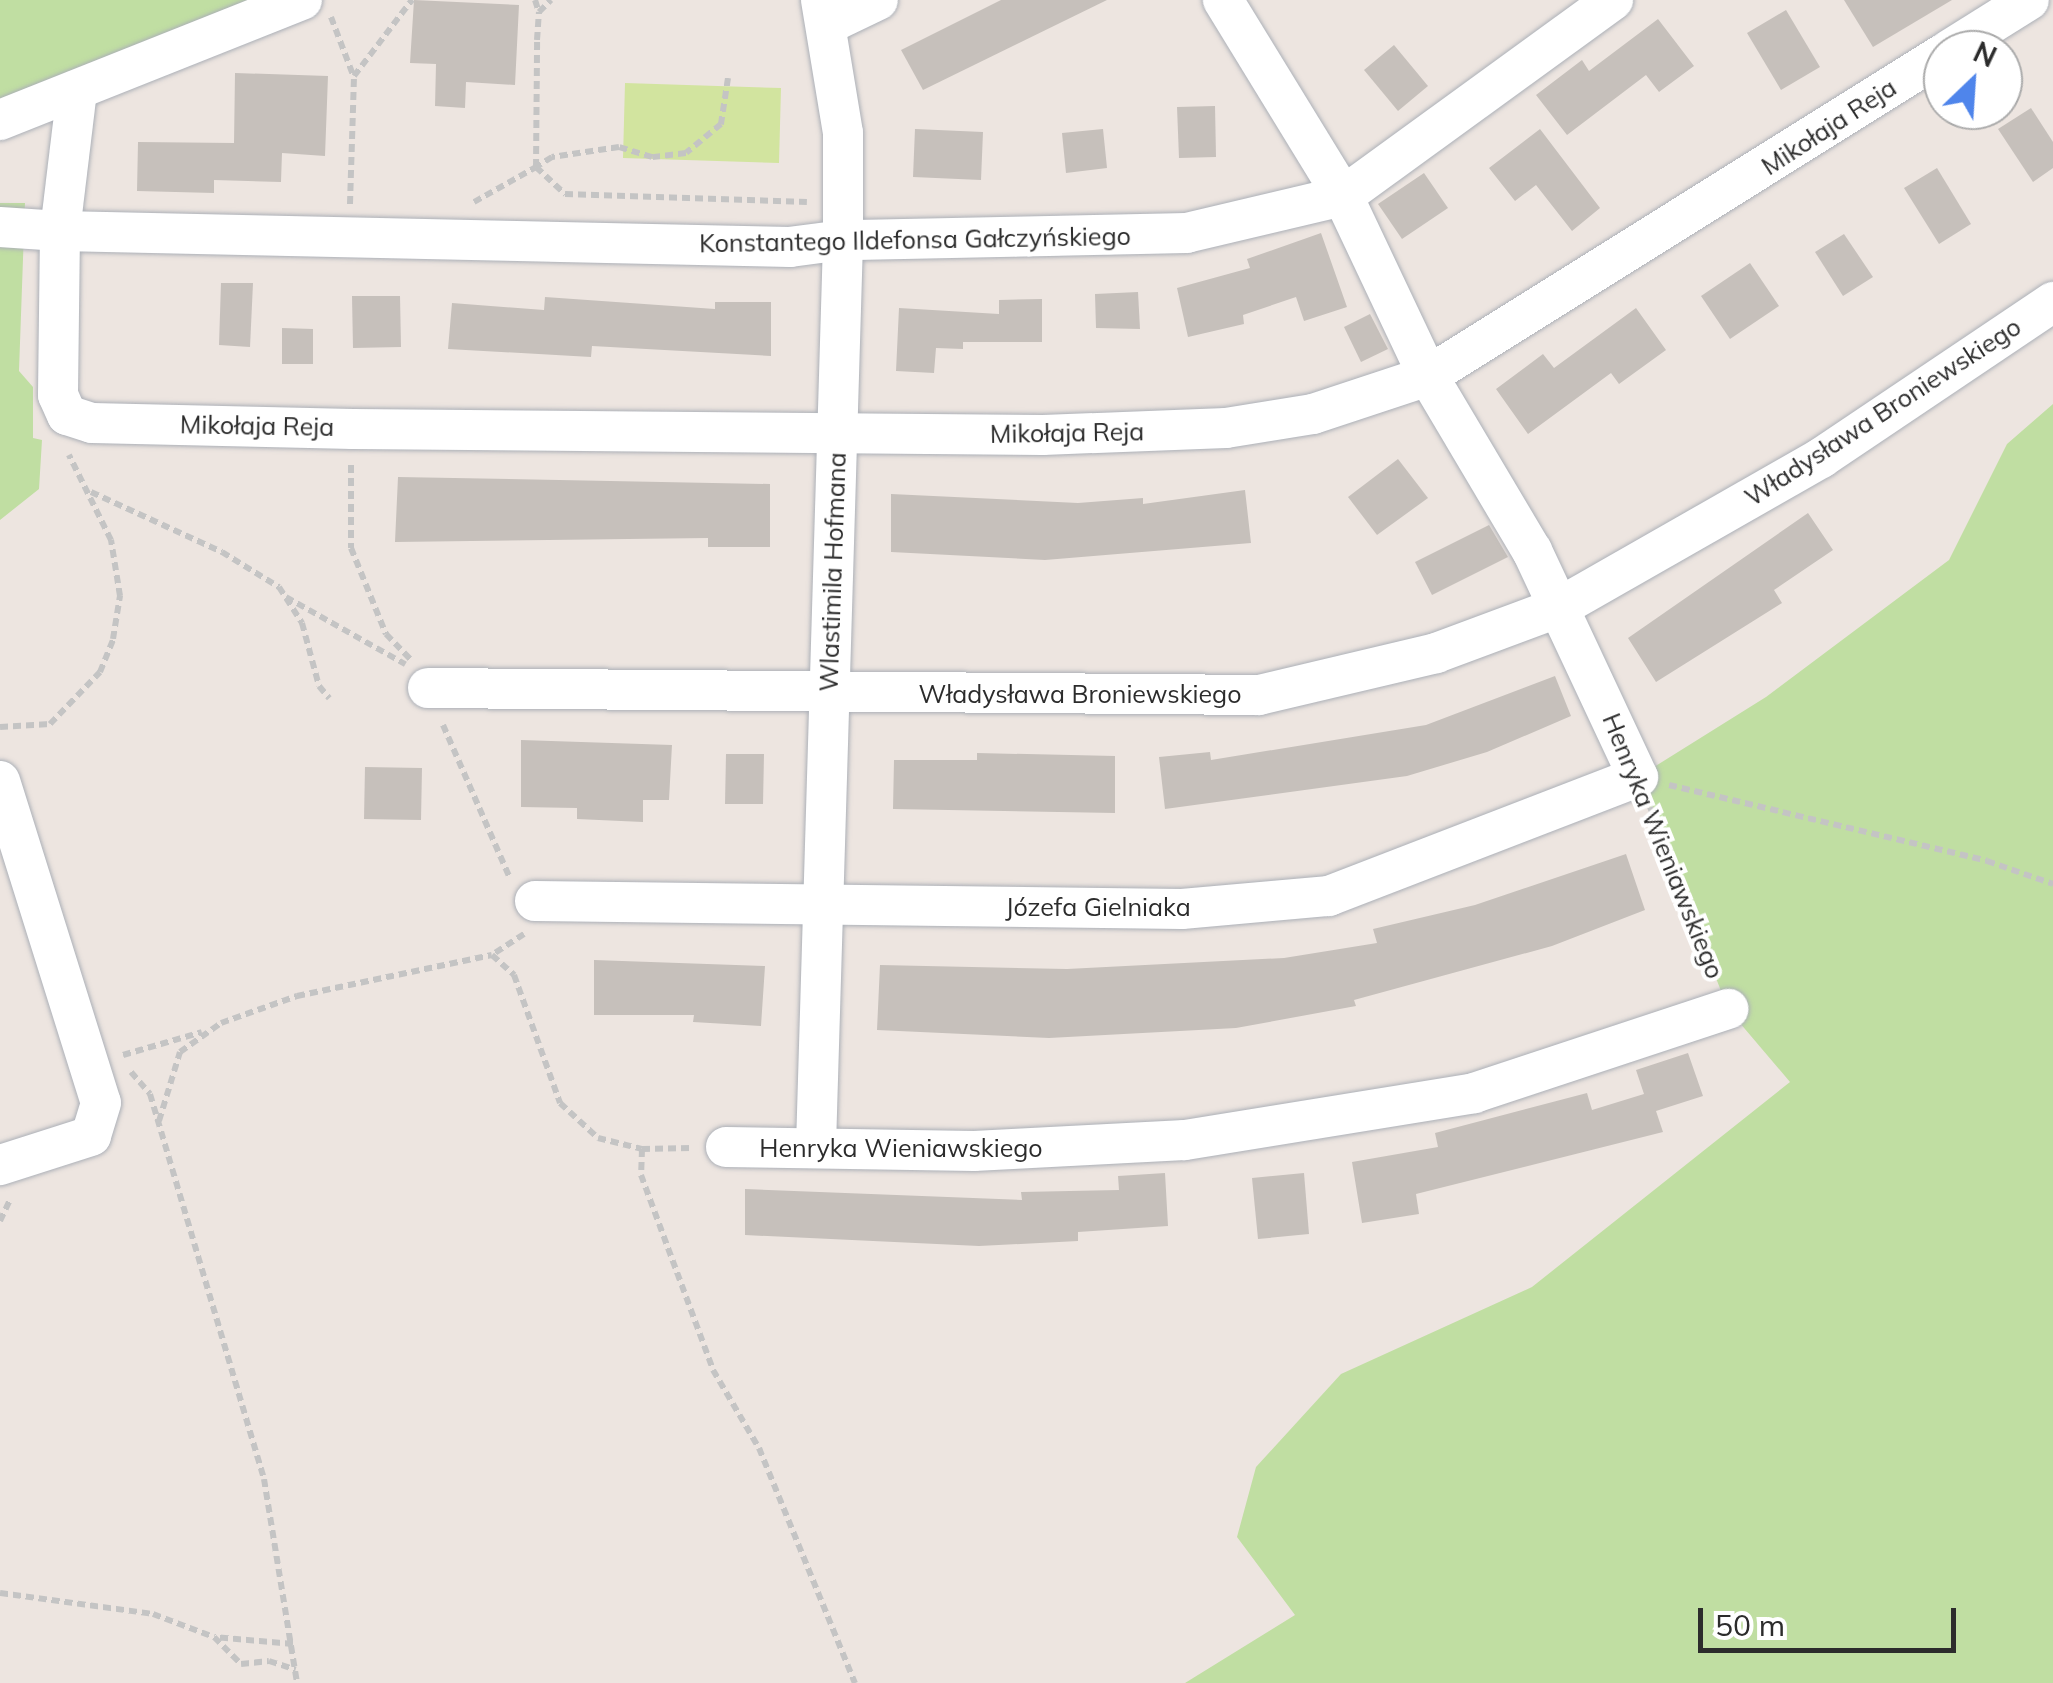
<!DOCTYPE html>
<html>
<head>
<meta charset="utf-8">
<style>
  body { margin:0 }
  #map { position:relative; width:2053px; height:1683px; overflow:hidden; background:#ede5e0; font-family:Mulish,sans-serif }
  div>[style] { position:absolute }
  .green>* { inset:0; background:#c0dea2 }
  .pitch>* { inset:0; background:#d2e49f }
  .building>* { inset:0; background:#c6c0bb }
  .path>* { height:6px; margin-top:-3px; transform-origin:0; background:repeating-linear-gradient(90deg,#c4c4c4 0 8px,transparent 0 13px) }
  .roads { filter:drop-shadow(0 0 2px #acb0b7) drop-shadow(0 0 2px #acb0b7) }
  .minor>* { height:40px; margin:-20px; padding:0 20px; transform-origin:20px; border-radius:20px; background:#fff }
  span { translate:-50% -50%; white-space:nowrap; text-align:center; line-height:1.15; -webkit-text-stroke:8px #fff; paint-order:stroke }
  .street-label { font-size:25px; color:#2c2c2c }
  .north { position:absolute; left:1923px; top:30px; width:100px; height:100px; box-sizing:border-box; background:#fff; border:2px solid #ababab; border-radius:50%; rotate:25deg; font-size:28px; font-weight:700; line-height:40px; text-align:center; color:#2c2c2c }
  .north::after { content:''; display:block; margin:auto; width:35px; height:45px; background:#4f85eb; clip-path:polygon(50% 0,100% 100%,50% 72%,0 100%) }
  .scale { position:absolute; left:1698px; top:1608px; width:258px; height:45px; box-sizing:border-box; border:5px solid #2c2c2c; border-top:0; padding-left:12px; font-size:30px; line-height:35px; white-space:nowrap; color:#2c2c2c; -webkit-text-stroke:8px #fff; paint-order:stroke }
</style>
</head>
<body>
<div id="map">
  <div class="green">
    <i style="clip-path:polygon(0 0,302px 0,0 120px)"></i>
    <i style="clip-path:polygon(0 203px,25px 203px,19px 371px,33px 387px,33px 438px,42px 440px,39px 489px,0 520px)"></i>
    <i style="clip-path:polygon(2053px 404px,2053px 1683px,1185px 1683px,1295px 1615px,1237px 1537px,1256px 1467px,1341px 1374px,1532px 1287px,1790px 1082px,1728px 1009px,1638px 777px,1766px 697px,1949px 560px,2007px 444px)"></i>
  </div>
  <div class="pitch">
    <i style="clip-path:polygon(625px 83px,781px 88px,779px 163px,623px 158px)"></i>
  </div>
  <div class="building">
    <i style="clip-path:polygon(414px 0,519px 5px,515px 85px,466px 82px,465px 108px,435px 106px,436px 64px,410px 63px)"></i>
    <i style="clip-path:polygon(1001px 0,1107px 0,923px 90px,901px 50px)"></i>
    <i style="clip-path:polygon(1844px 0,1952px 0,1873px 47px)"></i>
    <i style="clip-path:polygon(1786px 10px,1820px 67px,1781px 90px,1747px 33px)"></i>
    <i style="clip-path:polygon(1658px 19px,1694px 66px,1659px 92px,1646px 75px,1567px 135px,1536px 95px,1582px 60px,1589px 71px)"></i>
    <i style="clip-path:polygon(1394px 45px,1428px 86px,1398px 111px,1364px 70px)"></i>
    <i style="clip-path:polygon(235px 73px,328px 76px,325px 156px,282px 153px,281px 182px,214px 180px,214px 193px,137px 191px,138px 142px,234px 143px)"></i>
    <i style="clip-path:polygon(1215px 106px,1216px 157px,1179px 158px,1177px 107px)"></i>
    <i style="clip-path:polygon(2031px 108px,2053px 142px,2053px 168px,2033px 182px,1998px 129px)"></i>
    <i style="clip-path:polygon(915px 129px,983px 132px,981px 180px,913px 177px)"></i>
    <i style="clip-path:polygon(1103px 129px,1107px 168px,1066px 173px,1062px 133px)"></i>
    <i style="clip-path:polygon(1540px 129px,1600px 208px,1572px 231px,1536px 185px,1515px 201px,1489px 168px)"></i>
    <i style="clip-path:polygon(1937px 168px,1971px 224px,1939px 244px,1904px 188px)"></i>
    <i style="clip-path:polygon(1424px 173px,1448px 208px,1402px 239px,1378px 204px)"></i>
    <i style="clip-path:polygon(1321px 233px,1347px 307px,1304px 321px,1296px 297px,1243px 315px,1244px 324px,1188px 337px,1177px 288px,1250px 268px,1247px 259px)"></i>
    <i style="clip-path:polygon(1844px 234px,1873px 277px,1843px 296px,1815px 252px)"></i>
    <i style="clip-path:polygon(1750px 263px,1779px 306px,1730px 339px,1701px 296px)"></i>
    <i style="clip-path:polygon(221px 283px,253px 283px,250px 347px,219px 345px)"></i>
    <i style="clip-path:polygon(1138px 292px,1140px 329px,1096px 328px,1095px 294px)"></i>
    <i style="clip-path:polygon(352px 296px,400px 296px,401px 347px,353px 348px)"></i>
    <i style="clip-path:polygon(545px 297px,715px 309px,715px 302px,771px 302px,771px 356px,592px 346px,591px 357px,448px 349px,452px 303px,544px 310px)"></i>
    <i style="clip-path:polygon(1042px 299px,1042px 342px,963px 342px,963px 349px,936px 348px,934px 373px,896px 371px,899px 308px,999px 314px,999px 300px)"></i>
    <i style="clip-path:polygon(1636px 308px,1666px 350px,1619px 384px,1611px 373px,1528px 434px,1496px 389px,1543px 354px,1554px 368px)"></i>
    <i style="clip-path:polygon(1370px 314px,1388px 349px,1361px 362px,1344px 327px)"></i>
    <i style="clip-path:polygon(282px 328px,313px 329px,313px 364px,282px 364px)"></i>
    <i style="clip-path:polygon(1398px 459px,1428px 498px,1377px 535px,1348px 497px)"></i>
    <i style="clip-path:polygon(398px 477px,770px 484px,770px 547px,708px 547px,708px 538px,395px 542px)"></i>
    <i style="clip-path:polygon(1245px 490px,1251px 543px,1045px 560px,891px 552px,891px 494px,1078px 503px,1143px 498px,1143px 504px)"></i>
    <i style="clip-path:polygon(1808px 513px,1833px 550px,1774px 590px,1782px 603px,1656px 682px,1628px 638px)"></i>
    <i style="clip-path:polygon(1489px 525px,1508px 557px,1432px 595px,1415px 562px)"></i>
    <i style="clip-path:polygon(1555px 676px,1571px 716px,1487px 752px,1407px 776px,1165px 809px,1159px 757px,1210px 752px,1211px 760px,1426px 725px)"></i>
    <i style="clip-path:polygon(521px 740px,672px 745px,669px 800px,643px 800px,643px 822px,577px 819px,577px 808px,521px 807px)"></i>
    <i style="clip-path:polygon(977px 753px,1115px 756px,1115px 813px,893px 809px,894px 760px,977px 760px)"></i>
    <i style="clip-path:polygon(726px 754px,764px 754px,763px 804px,725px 804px)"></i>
    <i style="clip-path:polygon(365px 767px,422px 768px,421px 820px,364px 819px)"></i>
    <i style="clip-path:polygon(1626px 854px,1645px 910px,1552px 946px,1354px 1000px,1356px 1006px,1236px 1028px,1049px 1038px,877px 1030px,880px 965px,1067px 969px,1284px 958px,1377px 943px,1373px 929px,1475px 905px)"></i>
    <i style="clip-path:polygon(594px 960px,765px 966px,761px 1026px,693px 1022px,694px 1015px,594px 1015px)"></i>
    <i style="clip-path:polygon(1688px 1053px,1703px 1096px,1656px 1111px,1663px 1132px,1416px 1194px,1419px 1214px,1362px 1223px,1352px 1162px,1438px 1147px,1435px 1133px,1587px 1093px,1592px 1110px,1644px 1094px,1636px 1070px)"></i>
    <i style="clip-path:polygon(1165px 1173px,1168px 1226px,1078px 1232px,1078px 1241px,979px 1246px,745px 1235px,745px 1189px,1022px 1200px,1021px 1192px,1119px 1190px,1118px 1176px)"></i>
    <i style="clip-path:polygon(1304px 1173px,1309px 1234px,1258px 1239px,1252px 1178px)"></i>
  </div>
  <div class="path">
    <i style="left:535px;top:0;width:13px;rotate:72deg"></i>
    <i style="left:331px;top:17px;width:62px;rotate:69.2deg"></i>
    <i style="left:728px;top:78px;width:47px;rotate:98.7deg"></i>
    <i style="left:721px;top:124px;width:45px;rotate:140.4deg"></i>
    <i style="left:686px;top:153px;width:34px;rotate:173deg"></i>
    <i style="left:652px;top:157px;width:34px;rotate:-163deg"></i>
    <i style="left:619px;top:147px;width:68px;rotate:171.5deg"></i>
    <i style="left:552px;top:157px;width:19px;rotate:148deg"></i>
    <i style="left:536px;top:167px;width:40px;rotate:43deg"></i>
    <i style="left:565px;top:194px;width:242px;rotate:1.9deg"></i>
    <i style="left:474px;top:202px;width:71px;rotate:-29.4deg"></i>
    <i style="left:536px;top:167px;width:127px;rotate:-89.5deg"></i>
    <i style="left:537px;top:40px;width:28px;rotate:-86deg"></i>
    <i style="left:539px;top:12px;width:17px;rotate:-45deg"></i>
    <i style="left:350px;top:204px;width:128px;rotate:-88.2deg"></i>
    <i style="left:354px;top:76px;width:96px;rotate:-52.7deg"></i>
    <i style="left:351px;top:465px;width:83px;rotate:90deg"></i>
    <i style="left:351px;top:548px;width:93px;rotate:67.9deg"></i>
    <i style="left:386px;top:634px;width:36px;rotate:46deg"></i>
    <i style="left:91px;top:492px;width:144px;rotate:24.6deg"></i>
    <i style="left:222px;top:552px;width:67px;rotate:31.6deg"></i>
    <i style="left:279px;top:587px;width:43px;rotate:57.4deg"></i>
    <i style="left:302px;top:623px;width:65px;rotate:74.9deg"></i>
    <i style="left:319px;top:686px;width:16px;rotate:50deg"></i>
    <i style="left:286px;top:597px;width:137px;rotate:29.4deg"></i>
    <i style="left:443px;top:725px;width:167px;rotate:66.4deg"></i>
    <i style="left:0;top:727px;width:50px;rotate:-3.4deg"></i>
    <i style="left:50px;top:724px;width:72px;rotate:-46.1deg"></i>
    <i style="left:100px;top:672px;width:35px;rotate:-68deg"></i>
    <i style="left:113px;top:639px;width:44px;rotate:-80.8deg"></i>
    <i style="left:120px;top:596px;width:57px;rotate:-99.1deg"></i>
    <i style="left:111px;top:540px;width:95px;rotate:-116.3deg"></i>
    <i style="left:1669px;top:785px;width:327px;rotate:13.4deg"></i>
    <i style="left:1987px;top:861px;width:70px;rotate:19.2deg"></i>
    <i style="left:1650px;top:807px;width:182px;rotate:68.8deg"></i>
    <i style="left:524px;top:934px;width:38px;rotate:147deg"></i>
    <i style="left:492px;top:955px;width:30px;rotate:42deg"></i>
    <i style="left:514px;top:975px;width:136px;rotate:70.2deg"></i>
    <i style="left:560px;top:1103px;width:52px;rotate:42.6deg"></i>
    <i style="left:598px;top:1138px;width:45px;rotate:14deg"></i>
    <i style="left:642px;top:1149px;width:26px;rotate:92deg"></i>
    <i style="left:641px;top:1175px;width:208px;rotate:69.7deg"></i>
    <i style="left:713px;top:1370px;width:91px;rotate:59.5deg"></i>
    <i style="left:759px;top:1448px;width:254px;rotate:67.8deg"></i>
    <i style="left:123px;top:1055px;width:82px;rotate:-16.2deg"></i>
    <i style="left:131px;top:1072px;width:29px;rotate:49deg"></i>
    <i style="left:150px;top:1094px;width:402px;rotate:73.5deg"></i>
    <i style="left:264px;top:1479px;width:207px;rotate:80.8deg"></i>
    <i style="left:159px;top:1121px;width:72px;rotate:-73.1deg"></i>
    <i style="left:180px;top:1052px;width:50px;rotate:-35.3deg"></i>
    <i style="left:221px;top:1023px;width:81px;rotate:-19.6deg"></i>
    <i style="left:297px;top:996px;width:199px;rotate:-11.9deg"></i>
    <i style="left:642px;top:1149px;width:49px;rotate:-1.2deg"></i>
    <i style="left:0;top:1221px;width:23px;rotate:-65deg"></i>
    <i style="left:0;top:1593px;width:154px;rotate:7.8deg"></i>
    <i style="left:153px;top:1614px;width:65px;rotate:20.7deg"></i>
    <i style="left:293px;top:1644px;width:79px;rotate:-174.9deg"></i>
    <i style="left:214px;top:1637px;width:38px;rotate:45deg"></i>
    <i style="left:241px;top:1664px;width:28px;rotate:-6deg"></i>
    <i style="left:269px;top:1661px;width:28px;rotate:18deg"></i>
  </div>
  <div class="roads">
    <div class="minor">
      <i style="left:1613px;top:0;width:334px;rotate:144deg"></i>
      <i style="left:1343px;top:196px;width:160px;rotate:166.7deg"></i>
      <i style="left:1187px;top:233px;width:344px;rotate:178.8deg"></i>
      <i style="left:843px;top:240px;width:53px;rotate:172.5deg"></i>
      <i style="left:790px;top:247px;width:730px;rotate:-178.74deg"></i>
      <i style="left:60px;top:231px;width:164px;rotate:90.7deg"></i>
      <i style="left:58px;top:395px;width:22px;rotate:66deg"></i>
      <i style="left:67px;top:415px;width:26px;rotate:18deg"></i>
      <i style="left:92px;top:423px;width:261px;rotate:1.3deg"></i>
      <i style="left:353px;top:429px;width:690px;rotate:0.5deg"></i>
      <i style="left:1043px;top:435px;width:183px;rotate:-2.2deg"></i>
      <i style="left:1226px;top:428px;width:88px;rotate:-9.1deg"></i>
      <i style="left:1313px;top:414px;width:121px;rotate:-18.3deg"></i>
      <i style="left:1428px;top:376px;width:607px;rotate:-32.02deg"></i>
      <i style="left:830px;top:23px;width:53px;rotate:-25.6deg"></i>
      <i style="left:1949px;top:50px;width:94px;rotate:-32deg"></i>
      <i style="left:0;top:120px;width:325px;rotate:-21.7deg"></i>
      <i style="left:0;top:227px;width:60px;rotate:3.8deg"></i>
      <i style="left:60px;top:231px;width:142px;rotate:-83.1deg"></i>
      <i style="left:428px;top:688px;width:831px;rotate:0.48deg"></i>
      <i style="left:1259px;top:695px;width:182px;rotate:-13.3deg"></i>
      <i style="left:1436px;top:653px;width:132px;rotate:-20.4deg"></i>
      <i style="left:1560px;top:607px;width:301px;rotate:-29.7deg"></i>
      <i style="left:1821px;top:458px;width:280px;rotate:-33.9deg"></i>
      <i style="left:0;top:781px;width:337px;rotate:72.6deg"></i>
      <i style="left:101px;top:1103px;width:34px;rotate:107deg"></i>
      <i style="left:91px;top:1136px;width:96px;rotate:162.3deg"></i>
      <i style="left:535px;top:901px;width:647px;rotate:0.71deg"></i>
      <i style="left:1182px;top:909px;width:148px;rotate:-5.1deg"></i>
      <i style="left:1329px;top:896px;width:331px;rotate:-21.1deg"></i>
      <i style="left:1638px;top:777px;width:250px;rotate:-115.1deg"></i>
      <i style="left:1532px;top:551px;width:204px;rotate:-120.7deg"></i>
      <i style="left:1428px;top:376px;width:199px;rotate:-115.3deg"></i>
      <i style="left:1343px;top:196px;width:230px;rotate:-121.5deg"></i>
      <i style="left:816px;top:1146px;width:906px;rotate:-88.29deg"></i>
      <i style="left:843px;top:240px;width:107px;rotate:-90deg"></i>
      <i style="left:843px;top:133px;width:135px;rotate:-99.4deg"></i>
      <i style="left:726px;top:1147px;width:248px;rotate:0.9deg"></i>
      <i style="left:974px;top:1151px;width:211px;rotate:-3deg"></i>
      <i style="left:1185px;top:1140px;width:293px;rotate:-9.2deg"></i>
      <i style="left:1474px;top:1093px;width:268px;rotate:-18.3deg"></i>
    </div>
  </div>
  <div class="street-label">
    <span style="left:1829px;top:127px;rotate:-33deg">Mikołaja Reja</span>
    <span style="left:915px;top:240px;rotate:-1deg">Konstantego Ildefonsa Gałczyńskiego</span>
    <span style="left:1883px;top:412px;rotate:-33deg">Władysława Broniewskiego</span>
    <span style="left:257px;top:426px;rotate:1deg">Mikołaja Reja</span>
    <span style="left:1067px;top:433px;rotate:-1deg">Mikołaja Reja</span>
    <span style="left:833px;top:572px;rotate:-88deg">Wlastimila Hofmana</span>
    <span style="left:1080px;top:694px">Władysława Broniewskiego</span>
    <span style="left:1663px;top:846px;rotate:68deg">Henryka Wieniawskiego</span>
    <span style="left:1098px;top:907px">Józefa Gielniaka</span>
    <span style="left:901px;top:1148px">Henryka Wieniawskiego</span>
  </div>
  <div class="north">N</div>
  <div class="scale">50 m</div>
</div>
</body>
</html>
